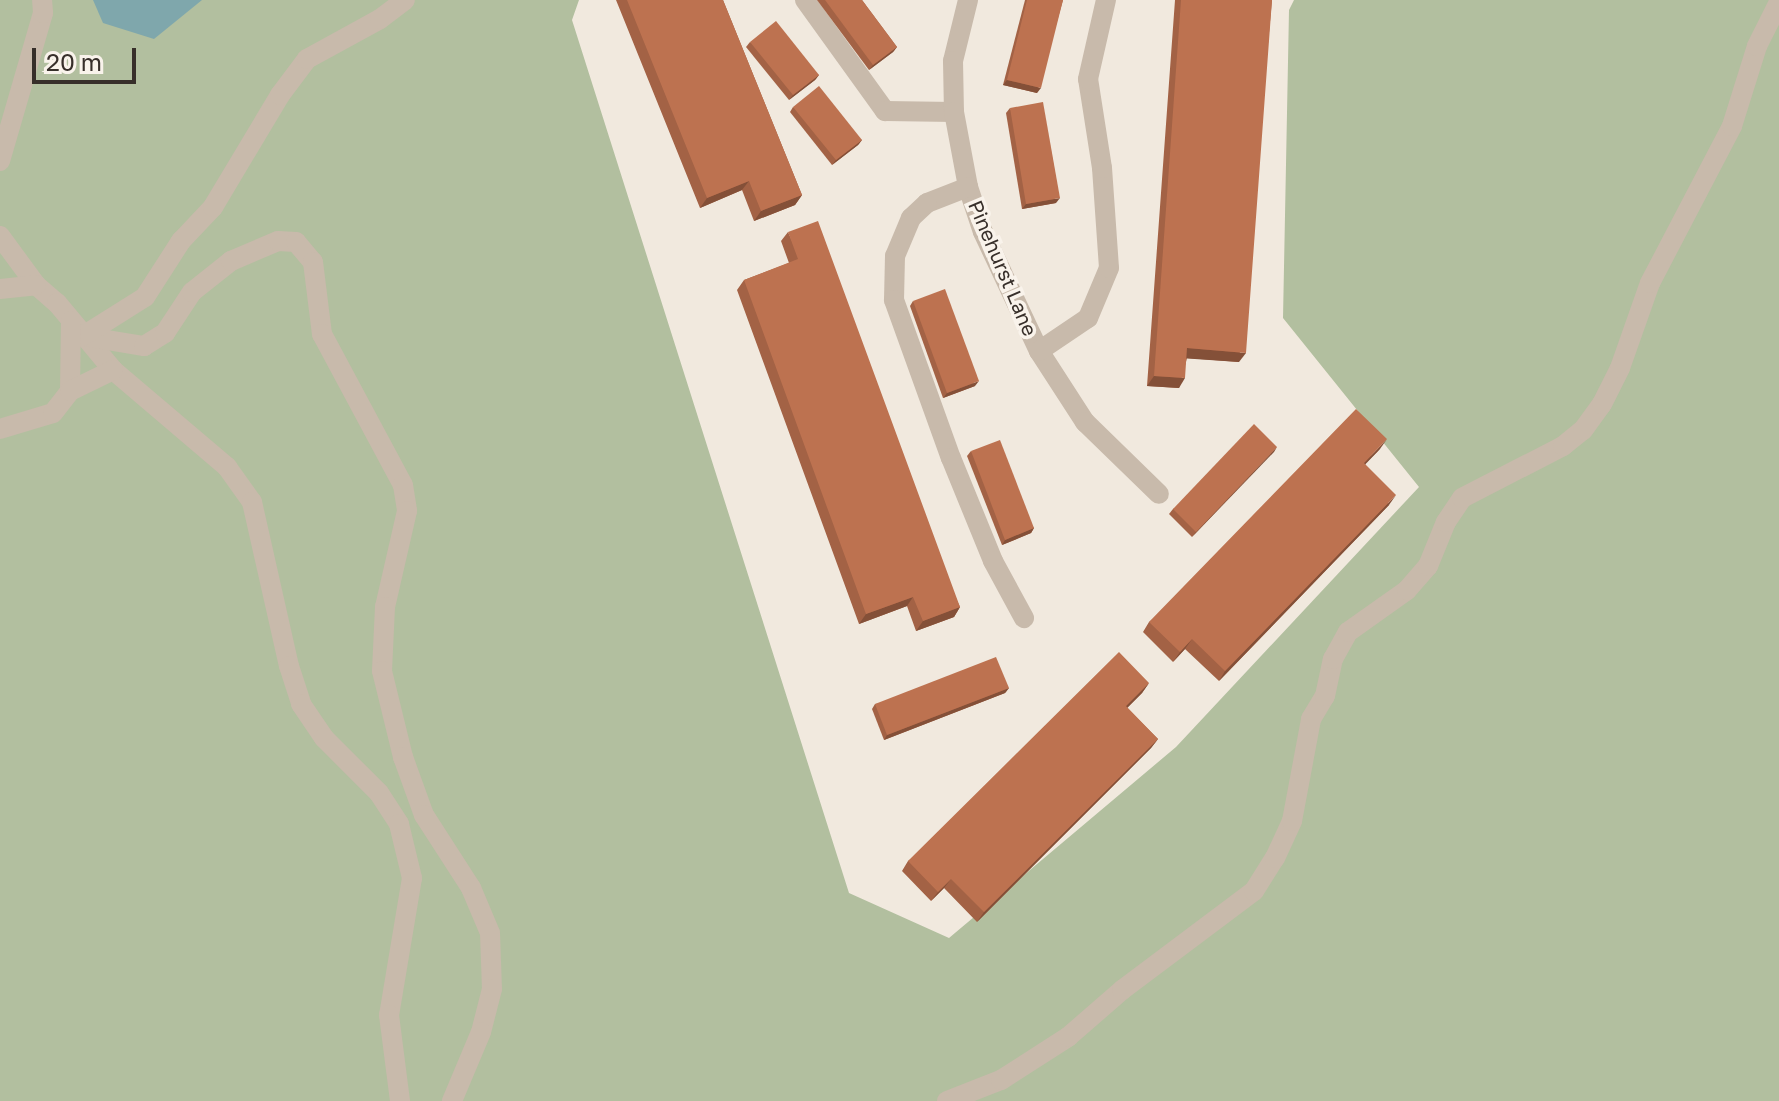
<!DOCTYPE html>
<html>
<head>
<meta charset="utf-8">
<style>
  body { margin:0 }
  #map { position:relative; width:1779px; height:1101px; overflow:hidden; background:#f1e9de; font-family:"Golos Text",sans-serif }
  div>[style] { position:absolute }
  .green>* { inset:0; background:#b2bf9f }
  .water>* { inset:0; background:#7fa7ac }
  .minor>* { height:20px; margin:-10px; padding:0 10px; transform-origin:10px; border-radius:10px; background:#c8baab }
  .wall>* { inset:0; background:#a36245 }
  .shaded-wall>* { inset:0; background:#845038 }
  .building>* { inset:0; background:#bd7250 }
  span { translate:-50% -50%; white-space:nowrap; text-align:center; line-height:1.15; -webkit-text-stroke:7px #f9f3eb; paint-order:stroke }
  .street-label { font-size:20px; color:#372f2a }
  .scale { position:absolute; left:32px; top:48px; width:104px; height:36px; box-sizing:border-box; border:4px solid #372f2a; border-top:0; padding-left:10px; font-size:24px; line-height:28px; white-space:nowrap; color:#372f2a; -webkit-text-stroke:6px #f9f3eb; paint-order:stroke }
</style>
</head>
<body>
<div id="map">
  <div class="green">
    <i style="clip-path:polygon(0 0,579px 0,572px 20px,849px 893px,949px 938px,1176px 747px,1419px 487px,1283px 318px,1289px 10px,1294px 0,1779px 0,1779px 1101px,0 1101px)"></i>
  </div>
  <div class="water">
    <i style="clip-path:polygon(93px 0,202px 0,154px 39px,103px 23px)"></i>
  </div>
  <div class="minor">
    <i style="left:805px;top:0;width:137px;rotate:54.2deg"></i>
    <i style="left:885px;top:111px;width:69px;rotate:0.8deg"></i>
    <i style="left:968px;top:0;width:63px;rotate:103.8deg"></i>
    <i style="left:953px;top:61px;width:51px;rotate:88.9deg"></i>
    <i style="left:954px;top:112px;width:76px;rotate:79.4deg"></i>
    <i style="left:968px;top:187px;width:47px;rotate:71.6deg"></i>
    <i style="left:983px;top:232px;width:132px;rotate:64.8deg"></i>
    <i style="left:1039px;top:351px;width:85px;rotate:57.1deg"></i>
    <i style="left:1085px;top:422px;width:103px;rotate:44.2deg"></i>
    <i style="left:0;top:161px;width:154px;rotate:-73.8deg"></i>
    <i style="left:43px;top:13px;width:13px;rotate:-94deg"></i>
    <i style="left:968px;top:187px;width:44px;rotate:158.7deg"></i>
    <i style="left:927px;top:203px;width:22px;rotate:137deg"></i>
    <i style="left:911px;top:218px;width:41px;rotate:112.8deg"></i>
    <i style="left:895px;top:256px;width:44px;rotate:91.3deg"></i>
    <i style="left:894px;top:300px;width:168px;rotate:70.2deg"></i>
    <i style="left:951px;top:458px;width:111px;rotate:67.8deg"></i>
    <i style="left:993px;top:561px;width:65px;rotate:61.5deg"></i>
    <i style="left:0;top:236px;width:61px;rotate:53.7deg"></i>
    <i style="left:36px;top:285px;width:28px;rotate:41deg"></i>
    <i style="left:57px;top:303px;width:87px;rotate:50.1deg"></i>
    <i style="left:113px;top:370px;width:150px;rotate:40.4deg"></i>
    <i style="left:227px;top:467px;width:43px;rotate:54.5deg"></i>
    <i style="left:252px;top:502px;width:168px;rotate:77.3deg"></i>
    <i style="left:289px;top:666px;width:40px;rotate:72deg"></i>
    <i style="left:301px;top:704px;width:41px;rotate:55.9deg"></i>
    <i style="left:324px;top:738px;width:78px;rotate:45deg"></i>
    <i style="left:379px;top:793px;width:37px;rotate:57deg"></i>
    <i style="left:399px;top:824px;width:56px;rotate:76.5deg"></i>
    <i style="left:412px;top:878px;width:139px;rotate:99.5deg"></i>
    <i style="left:389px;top:1015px;width:87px;rotate:82.7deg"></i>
    <i style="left:0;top:289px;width:36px;rotate:-6deg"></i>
    <i style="left:83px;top:336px;width:62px;rotate:9.3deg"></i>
    <i style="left:144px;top:346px;width:25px;rotate:-32deg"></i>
    <i style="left:165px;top:333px;width:49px;rotate:-56.6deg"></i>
    <i style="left:192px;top:292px;width:50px;rotate:-38.5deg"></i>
    <i style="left:231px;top:261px;width:51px;rotate:-23.1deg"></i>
    <i style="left:278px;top:241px;width:18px;rotate:3deg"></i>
    <i style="left:296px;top:242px;width:26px;rotate:50deg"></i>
    <i style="left:313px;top:262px;width:73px;rotate:82.9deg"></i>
    <i style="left:322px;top:334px;width:171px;rotate:61.8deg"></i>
    <i style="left:403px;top:485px;width:26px;rotate:81deg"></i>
    <i style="left:407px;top:511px;width:98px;rotate:102.9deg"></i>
    <i style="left:385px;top:607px;width:64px;rotate:92.7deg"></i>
    <i style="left:382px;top:671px;width:89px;rotate:76.3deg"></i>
    <i style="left:403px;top:757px;width:62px;rotate:70.1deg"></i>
    <i style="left:424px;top:815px;width:87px;rotate:57.2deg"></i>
    <i style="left:471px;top:888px;width:49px;rotate:67.1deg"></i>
    <i style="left:490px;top:933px;width:56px;rotate:88deg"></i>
    <i style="left:492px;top:989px;width:44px;rotate:104.3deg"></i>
    <i style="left:481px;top:1032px;width:75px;rotate:112.8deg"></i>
    <i style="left:83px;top:336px;width:73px;rotate:-32.2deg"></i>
    <i style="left:145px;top:297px;width:67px;rotate:-57.3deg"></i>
    <i style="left:181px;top:241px;width:47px;rotate:-46.7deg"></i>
    <i style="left:213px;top:207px;width:131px;rotate:-59.1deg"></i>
    <i style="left:280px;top:95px;width:45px;rotate:-53.1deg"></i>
    <i style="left:307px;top:59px;width:83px;rotate:-28.7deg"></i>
    <i style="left:380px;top:19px;width:31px;rotate:-37deg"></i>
    <i style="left:1039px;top:351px;width:59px;rotate:-34deg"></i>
    <i style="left:1088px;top:318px;width:54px;rotate:-67.2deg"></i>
    <i style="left:1109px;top:268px;width:100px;rotate:-94deg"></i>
    <i style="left:1102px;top:168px;width:90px;rotate:-98.9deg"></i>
    <i style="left:1088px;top:79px;width:81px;rotate:-77.2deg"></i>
    <i style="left:70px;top:391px;width:70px;rotate:-89.2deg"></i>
    <i style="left:0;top:429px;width:55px;rotate:-16.8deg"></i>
    <i style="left:53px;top:413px;width:28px;rotate:-52deg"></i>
    <i style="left:70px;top:391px;width:48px;rotate:-26deg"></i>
    <i style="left:947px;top:1101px;width:58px;rotate:-21.3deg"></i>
    <i style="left:1001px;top:1080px;width:80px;rotate:-32.7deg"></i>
    <i style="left:1068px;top:1037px;width:72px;rotate:-41deg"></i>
    <i style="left:1122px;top:990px;width:165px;rotate:-36.9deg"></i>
    <i style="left:1254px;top:891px;width:39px;rotate:-58deg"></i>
    <i style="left:1275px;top:858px;width:41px;rotate:-65.3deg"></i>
    <i style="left:1292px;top:821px;width:104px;rotate:-79.4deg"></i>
    <i style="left:1311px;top:719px;width:27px;rotate:-59deg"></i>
    <i style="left:1325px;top:696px;width:38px;rotate:-78deg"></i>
    <i style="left:1333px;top:659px;width:31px;rotate:-61deg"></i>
    <i style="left:1348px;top:632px;width:72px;rotate:-35.4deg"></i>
    <i style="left:1407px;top:590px;width:32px;rotate:-49deg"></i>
    <i style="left:1428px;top:566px;width:48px;rotate:-67.8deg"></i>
    <i style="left:1446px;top:522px;width:29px;rotate:-56deg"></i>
    <i style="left:1462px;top:498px;width:114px;rotate:-27.2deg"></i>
    <i style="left:1563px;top:446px;width:26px;rotate:-39deg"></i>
    <i style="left:1583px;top:430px;width:32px;rotate:-54deg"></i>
    <i style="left:1602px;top:404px;width:40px;rotate:-63.4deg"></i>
    <i style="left:1620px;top:368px;width:90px;rotate:-70.6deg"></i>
    <i style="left:1650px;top:283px;width:177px;rotate:-62.4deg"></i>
    <i style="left:1732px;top:126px;width:84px;rotate:-72.6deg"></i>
    <i style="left:1757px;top:46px;width:49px;rotate:-63.4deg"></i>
  </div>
  <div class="wall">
    <i style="clip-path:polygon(616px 0,723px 0,802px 195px,795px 205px,754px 221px,742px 190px,700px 208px)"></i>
    <i style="clip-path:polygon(817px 0,862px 0,897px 47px,893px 52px,869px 70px)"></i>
    <i style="clip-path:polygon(1025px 0,1063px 0,1037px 93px,1003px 85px)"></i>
    <i style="clip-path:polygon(1175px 0,1272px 0,1239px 362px,1187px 358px,1179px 388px,1147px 386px)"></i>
    <i style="clip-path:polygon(750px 42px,819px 75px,815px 80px,789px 100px,746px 47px)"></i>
    <i style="clip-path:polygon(793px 107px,862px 140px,858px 145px,832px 165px,790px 112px)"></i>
    <i style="clip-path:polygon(1010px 108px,1056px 203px,1022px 209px,1006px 113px)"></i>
    <i style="clip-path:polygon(788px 232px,960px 607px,954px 617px,916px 631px,907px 606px,859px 624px,737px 290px,744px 280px,789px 263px,781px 241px)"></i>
    <i style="clip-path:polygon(913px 301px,975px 386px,943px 398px,910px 306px)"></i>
    <i style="clip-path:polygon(1277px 447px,1192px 537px,1169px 514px,1173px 509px)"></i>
    <i style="clip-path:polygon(1380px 449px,1365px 464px,1389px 505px,1219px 681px,1185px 649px,1173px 662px,1143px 632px,1149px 622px)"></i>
    <i style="clip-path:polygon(971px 451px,1034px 528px,1031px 533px,1002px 545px,967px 456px)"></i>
    <i style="clip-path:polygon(1149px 683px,1142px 693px,1127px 708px,1158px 739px,1151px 748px,977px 922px,944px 888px,931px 901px,902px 871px,908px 861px)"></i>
    <i style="clip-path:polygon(1009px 688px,1005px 693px,884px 740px,872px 709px,875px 704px)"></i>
  </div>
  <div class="shaded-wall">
    <i style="clip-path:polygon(897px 47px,893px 52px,869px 70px,873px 65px)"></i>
    <i style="clip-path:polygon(819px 75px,815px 80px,789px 100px,793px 95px)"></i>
    <i style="clip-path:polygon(1007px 80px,1041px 88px,1037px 93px,1003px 85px)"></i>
    <i style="clip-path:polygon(862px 140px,858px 145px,832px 165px,836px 160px)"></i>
    <i style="clip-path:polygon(749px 181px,742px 190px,700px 208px,707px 198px)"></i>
    <i style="clip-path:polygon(802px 195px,795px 205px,754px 221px,761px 211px)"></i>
    <i style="clip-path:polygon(1060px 198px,1056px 203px,1022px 209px,1026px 204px)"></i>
    <i style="clip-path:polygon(1187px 348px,1246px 353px,1239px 362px,1180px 358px)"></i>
    <i style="clip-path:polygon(1154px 376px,1185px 378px,1179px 388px,1147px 386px)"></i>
    <i style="clip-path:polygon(979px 381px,975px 386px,943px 398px,947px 393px)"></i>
    <i style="clip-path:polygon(1387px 439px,1380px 449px,1357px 473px,1364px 463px)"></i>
    <i style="clip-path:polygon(1277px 447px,1274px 452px,1192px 537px,1196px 532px)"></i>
    <i style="clip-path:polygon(1396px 495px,1389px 505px,1219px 681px,1225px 671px)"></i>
    <i style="clip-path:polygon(1034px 528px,1031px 533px,1002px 545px,1005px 540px)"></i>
    <i style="clip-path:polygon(913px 597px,907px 606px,859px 624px,866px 614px)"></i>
    <i style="clip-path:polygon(960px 607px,954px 617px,916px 631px,923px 621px)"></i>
    <i style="clip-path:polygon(1192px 639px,1185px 649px,1173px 662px,1180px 652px)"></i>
    <i style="clip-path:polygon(1149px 683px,1142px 693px,1119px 716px,1126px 706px)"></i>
    <i style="clip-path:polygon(1009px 688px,1005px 693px,884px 740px,887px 735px)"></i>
    <i style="clip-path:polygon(1158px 739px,1151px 748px,977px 922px,984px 912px)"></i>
    <i style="clip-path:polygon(951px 879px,944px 888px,931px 901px,938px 892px)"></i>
  </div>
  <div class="building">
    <i style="clip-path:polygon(627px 0,723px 0,802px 195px,761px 211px,749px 181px,707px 198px)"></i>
    <i style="clip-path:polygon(825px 0,862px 0,897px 47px,873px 65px)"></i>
    <i style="clip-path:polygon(1027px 0,1063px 0,1041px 88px,1007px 80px)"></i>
    <i style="clip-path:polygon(1181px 0,1272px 0,1246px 353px,1187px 348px,1185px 378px,1154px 376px)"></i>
    <i style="clip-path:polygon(776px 21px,819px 75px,793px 95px,750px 42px)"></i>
    <i style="clip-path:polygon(819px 86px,862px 140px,836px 160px,793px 107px)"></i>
    <i style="clip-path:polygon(1043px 102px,1060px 198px,1026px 204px,1010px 108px)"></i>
    <i style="clip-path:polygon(818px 221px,960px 607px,923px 621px,913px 597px,866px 614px,744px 280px,798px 259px,788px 232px)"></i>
    <i style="clip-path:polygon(945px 289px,979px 381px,947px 393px,913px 301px)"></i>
    <i style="clip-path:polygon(1356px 409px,1387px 439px,1364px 463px,1396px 495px,1225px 671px,1192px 639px,1180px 652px,1149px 622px)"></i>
    <i style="clip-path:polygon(1254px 424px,1277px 447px,1196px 532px,1173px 509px)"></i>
    <i style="clip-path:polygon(1000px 440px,1034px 528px,1005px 540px,971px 451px)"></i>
    <i style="clip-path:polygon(1119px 652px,1149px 683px,1126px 706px,1158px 739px,984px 912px,951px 879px,938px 892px,908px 861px)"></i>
    <i style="clip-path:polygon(996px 657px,1009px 688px,887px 735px,875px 704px)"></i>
  </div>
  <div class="street-label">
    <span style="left:1003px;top:268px;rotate:67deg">Pinehurst Lane</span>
  </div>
  <div class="scale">20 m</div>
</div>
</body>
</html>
